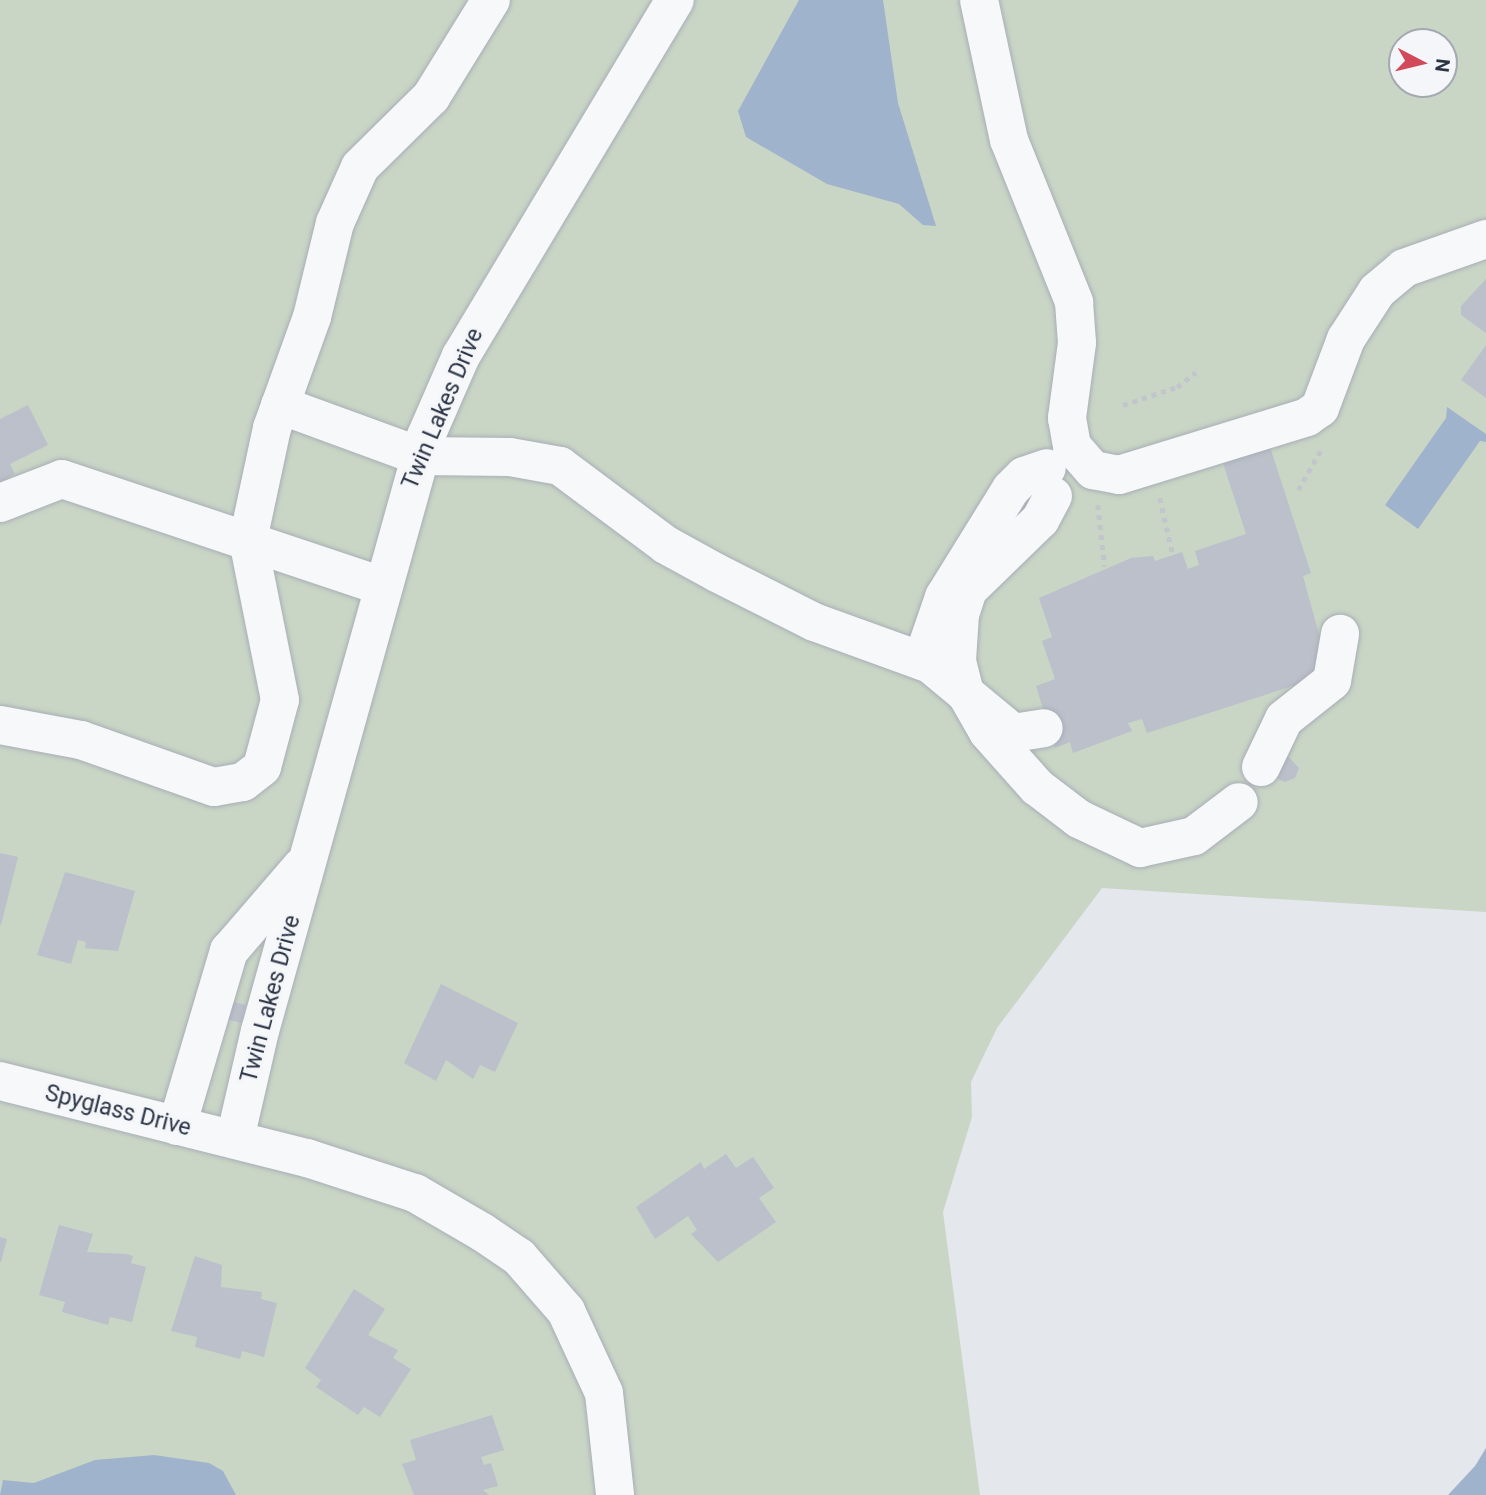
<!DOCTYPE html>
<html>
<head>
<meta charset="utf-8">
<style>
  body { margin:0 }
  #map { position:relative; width:1486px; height:1495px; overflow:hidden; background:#e4e7ec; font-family:Roboto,sans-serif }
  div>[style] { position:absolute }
  .green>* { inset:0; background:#c9d6c5 }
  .water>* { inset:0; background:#9fb4cc }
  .building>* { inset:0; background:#bbc0ca }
  .path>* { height:4.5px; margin-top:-2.25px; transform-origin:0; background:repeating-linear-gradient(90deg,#c2c5cb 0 5px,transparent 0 10px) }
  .roads { filter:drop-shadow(0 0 2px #a9aeb7) drop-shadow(0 0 2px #a9aeb7) }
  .minor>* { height:38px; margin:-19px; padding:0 19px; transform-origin:19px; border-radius:19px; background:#f7f8fa }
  span { translate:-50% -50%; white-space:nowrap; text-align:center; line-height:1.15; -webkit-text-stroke:6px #f4f6f9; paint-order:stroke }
  .street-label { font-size:23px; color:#2b3445 }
  .north { position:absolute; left:1388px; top:28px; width:70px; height:70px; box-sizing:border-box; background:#f4f6f9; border:2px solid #a4a8b1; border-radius:50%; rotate:97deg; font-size:19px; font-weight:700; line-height:28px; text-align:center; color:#2b3445 }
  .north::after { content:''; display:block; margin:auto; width:24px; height:32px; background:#d1495b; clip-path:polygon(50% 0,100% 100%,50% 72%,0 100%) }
</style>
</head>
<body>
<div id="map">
  <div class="green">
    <i style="clip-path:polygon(evenodd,0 0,1486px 0,1486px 912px,1102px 888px,997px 1028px,971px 1082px,972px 1117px,943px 1212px,980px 1495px,0 1495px,0 0,1402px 42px,1444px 42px,1444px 84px,1402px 84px,1402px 42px)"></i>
  </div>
  <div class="water">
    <i style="clip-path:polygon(799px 0,883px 0,898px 103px,936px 226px,923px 225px,899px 204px,827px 184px,746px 137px,738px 111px)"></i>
    <i style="clip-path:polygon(1447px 407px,1486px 434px,1486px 442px,1480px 441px,1418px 529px,1385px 505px,1446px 418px)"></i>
    <i style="clip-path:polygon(1486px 1448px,1486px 1495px,1448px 1495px,1475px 1466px)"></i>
    <i style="clip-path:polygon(154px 1455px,209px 1463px,223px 1471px,236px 1495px,0 1495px,3px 1480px,34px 1483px,95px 1460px)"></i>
  </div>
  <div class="building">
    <i style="clip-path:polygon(1486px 279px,1486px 333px,1461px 315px,1461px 306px)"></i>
    <i style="clip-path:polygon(1486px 345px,1486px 398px,1461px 380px)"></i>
    <i style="clip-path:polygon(28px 405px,48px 445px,10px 464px,15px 474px,0 482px,0 419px)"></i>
    <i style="clip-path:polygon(1270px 447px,1311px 573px,1303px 576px,1330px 674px,1147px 733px,1142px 719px,1128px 723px,1132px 731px,1073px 753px,1070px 742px,1055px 748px,1036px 686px,1055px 679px,1042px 641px,1052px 637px,1039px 598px,1131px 558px,1153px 556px,1155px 561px,1182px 552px,1188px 569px,1199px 565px,1195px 551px,1246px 534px,1223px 463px)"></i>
    <i style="clip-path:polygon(1286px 754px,1299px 768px,1295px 778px,1285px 782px,1276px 778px)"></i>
    <i style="clip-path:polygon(0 853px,18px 857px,1px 925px,0 925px)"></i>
    <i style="clip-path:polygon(65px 872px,135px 891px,118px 951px,85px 948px,86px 942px,78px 940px,71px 964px,37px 955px)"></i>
    <i style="clip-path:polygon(441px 984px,518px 1023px,495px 1072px,480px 1065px,473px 1079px,446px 1060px,436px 1081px,404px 1063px)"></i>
    <i style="clip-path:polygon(227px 1000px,246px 1005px,241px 1023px,222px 1018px)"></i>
    <i style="clip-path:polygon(726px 1154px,736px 1168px,753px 1157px,774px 1188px,759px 1198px,776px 1222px,718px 1262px,691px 1234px,697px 1230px,688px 1216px,655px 1239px,636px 1207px,701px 1162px,704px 1169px)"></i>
    <i style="clip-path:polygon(59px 1225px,93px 1234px,87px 1252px,126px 1254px,133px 1256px,131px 1263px,146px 1267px,132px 1322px,110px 1317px,108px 1325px,62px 1312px,65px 1302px,39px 1295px)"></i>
    <i style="clip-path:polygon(0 1237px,7px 1239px,1px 1262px,0 1262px)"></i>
    <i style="clip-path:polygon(195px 1256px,222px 1265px,221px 1287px,262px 1292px,261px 1299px,277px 1303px,264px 1357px,242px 1351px,240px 1359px,195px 1347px,197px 1337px,171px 1331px)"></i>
    <i style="clip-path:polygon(354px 1289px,385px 1309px,368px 1335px,398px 1350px,393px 1358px,411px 1369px,380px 1417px,364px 1407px,358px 1415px,316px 1387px,321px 1380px,305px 1368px)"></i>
    <i style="clip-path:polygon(492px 1415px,504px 1450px,481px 1457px,484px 1465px,491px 1463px,498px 1486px,483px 1490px,489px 1495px,414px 1495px,402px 1464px,416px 1460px,410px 1440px)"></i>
  </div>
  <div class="path">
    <i style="left:1123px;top:405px;width:57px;rotate:-18.4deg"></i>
    <i style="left:1177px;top:387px;width:24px;rotate:-38deg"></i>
    <i style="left:1298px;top:490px;width:48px;rotate:-60.3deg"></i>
    <i style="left:1160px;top:498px;width:58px;rotate:77.2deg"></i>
    <i style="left:1098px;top:505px;width:62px;rotate:83.6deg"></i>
  </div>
  <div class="roads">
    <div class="minor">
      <i style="left:979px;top:0;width:143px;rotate:77.9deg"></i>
      <i style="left:1009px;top:140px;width:175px;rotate:68.1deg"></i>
      <i style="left:1074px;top:302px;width:41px;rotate:85.8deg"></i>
      <i style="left:1077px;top:343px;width:76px;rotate:97.6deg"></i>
      <i style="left:1067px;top:418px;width:28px;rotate:80deg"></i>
      <i style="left:1072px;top:446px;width:32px;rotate:49deg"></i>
      <i style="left:1093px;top:470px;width:26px;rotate:11deg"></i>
      <i style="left:1119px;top:475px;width:197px;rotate:-17.1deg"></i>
      <i style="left:1307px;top:417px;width:16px;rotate:-35deg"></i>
      <i style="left:1320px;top:408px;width:74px;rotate:-69.4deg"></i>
      <i style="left:1346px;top:339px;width:57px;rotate:-57.1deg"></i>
      <i style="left:1377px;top:291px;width:35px;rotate:-40deg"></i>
      <i style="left:1404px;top:268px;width:87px;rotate:-19.5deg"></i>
      <i style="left:280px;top:405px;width:148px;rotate:20.1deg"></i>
      <i style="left:419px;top:456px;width:91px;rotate:0.6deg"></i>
      <i style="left:510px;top:457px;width:51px;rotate:10.2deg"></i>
      <i style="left:560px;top:466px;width:132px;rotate:36.7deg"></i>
      <i style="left:666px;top:545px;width:58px;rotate:28.8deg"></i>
      <i style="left:717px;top:573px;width:109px;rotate:26.8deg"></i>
      <i style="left:814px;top:622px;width:123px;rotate:19.9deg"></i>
      <i style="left:930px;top:664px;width:108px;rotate:39.7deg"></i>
      <i style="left:1013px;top:733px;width:31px;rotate:-9deg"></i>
      <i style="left:1053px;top:496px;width:27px;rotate:118deg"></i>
      <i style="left:1040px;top:520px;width:100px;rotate:135.8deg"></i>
      <i style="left:968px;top:590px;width:25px;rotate:108deg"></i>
      <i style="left:960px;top:614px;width:47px;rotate:93.7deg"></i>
      <i style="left:957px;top:661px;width:30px;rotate:76deg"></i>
      <i style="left:964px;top:690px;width:48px;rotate:60.3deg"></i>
      <i style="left:988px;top:732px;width:74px;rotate:48.3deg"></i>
      <i style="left:1037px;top:787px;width:53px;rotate:37.3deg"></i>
      <i style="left:1079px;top:819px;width:68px;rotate:25.4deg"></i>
      <i style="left:1140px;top:848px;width:55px;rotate:-12.5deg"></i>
      <i style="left:1194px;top:836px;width:56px;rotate:-37.1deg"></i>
      <i style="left:0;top:503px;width:66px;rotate:-21.2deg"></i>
      <i style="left:62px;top:479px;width:336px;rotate:18.5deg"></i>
      <i style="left:922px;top:661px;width:68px;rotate:-71deg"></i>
      <i style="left:944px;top:597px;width:127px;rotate:-58.2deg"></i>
      <i style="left:1011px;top:489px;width:18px;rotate:-45deg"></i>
      <i style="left:1024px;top:476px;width:24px;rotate:-19deg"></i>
      <i style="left:0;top:725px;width:82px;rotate:10.5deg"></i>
      <i style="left:81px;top:740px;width:141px;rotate:19.5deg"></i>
      <i style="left:214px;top:787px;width:29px;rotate:-10deg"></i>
      <i style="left:243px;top:782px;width:24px;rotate:-38deg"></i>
      <i style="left:262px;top:767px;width:69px;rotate:-75deg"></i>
      <i style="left:280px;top:700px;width:163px;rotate:-101.3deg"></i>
      <i style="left:248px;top:540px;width:115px;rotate:-77.9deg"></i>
      <i style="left:272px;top:428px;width:118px;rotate:-70.2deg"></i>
      <i style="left:312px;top:317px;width:97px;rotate:-76.3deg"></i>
      <i style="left:335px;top:223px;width:61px;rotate:-65.9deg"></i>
      <i style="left:360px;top:167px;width:100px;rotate:-44.6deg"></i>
      <i style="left:431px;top:97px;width:114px;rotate:-58.3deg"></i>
      <i style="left:1261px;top:767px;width:53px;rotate:-64.4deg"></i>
      <i style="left:1284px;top:719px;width:61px;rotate:-38.4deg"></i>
      <i style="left:1332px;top:681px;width:48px;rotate:-80.3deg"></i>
      <i style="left:0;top:1081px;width:317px;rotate:14.1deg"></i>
      <i style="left:307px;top:1158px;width:114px;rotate:18deg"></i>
      <i style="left:415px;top:1193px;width:78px;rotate:30.2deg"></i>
      <i style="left:482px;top:1232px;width:45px;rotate:34deg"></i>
      <i style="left:519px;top:1257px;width:72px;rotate:49deg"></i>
      <i style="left:566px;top:1311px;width:90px;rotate:65.1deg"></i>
      <i style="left:604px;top:1393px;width:103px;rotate:83.8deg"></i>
      <i style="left:177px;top:1126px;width:183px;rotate:-73.5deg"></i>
      <i style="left:229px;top:951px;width:112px;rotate:-49.3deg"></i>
      <i style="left:235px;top:1139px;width:111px;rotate:-77deg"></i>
      <i style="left:260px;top:1031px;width:618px;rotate:-74.41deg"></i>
      <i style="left:426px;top:436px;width:87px;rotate:-66.4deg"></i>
      <i style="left:461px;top:356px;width:415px;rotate:-59deg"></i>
    </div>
  </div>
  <div class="street-label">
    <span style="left:443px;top:409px;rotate:-67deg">Twin Lakes Drive</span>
    <span style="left:271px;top:999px;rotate:-75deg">Twin Lakes Drive</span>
    <span style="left:118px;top:1111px;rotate:14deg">Spyglass Drive</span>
  </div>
  <div class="north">N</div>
</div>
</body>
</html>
